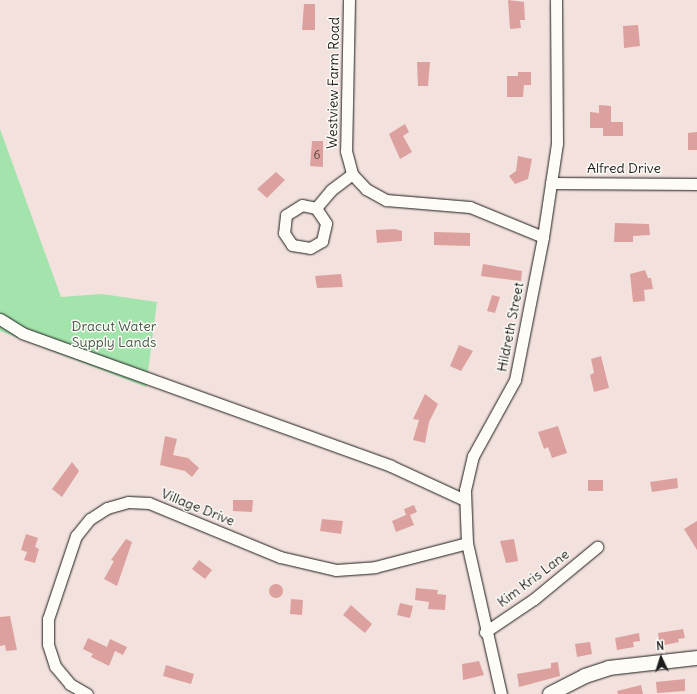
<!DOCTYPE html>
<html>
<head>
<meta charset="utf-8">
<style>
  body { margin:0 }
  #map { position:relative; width:697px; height:694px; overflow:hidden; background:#f3e1dd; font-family:Delius,sans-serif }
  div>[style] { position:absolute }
  .green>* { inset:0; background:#a3e3ac }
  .building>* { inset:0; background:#dca19f }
  .round { border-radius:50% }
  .roads { filter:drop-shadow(0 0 1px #1c1c1c) drop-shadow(0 0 1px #1c1c1c) }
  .minor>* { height:11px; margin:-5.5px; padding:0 5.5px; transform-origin:5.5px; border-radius:5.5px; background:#fdfcf7 }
  .tertiary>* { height:14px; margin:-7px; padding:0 7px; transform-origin:7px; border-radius:7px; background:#fdfcf7 }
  span { translate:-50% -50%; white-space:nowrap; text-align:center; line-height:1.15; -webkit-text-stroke:3px #fdfcf7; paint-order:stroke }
  .number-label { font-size:12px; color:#4c3d3d }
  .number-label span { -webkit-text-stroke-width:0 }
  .street-label { font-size:14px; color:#1c1c1c }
  .park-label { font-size:14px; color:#445847 }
  .north { position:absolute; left:641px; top:638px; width:40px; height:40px; -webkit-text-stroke:3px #fdfcf7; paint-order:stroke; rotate:356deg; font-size:11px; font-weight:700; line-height:16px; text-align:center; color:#1c1c1c }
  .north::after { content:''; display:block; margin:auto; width:14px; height:18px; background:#1c1c1c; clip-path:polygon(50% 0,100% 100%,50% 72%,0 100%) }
</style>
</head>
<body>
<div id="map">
  <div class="green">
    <i style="clip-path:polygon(0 129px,61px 297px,102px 294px,157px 302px,146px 387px,0 331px)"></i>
  </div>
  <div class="building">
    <i style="clip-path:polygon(508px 0,524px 2px,525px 20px,520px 20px,521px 28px,510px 29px)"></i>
    <i style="clip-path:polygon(304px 4px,315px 4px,315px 30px,302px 30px)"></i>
    <i style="clip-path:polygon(638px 25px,640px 46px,624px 48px,623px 26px)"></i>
    <i style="clip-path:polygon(417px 62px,430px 62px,428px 86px,418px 86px)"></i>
    <i style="clip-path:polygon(518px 72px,531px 72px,531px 85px,524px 85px,523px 97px,507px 97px,507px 76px,518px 76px)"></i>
    <i style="clip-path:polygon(599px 105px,611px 106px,611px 122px,623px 122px,623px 136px,603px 136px,603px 128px,590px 128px,590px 112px,599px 113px)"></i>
    <i style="clip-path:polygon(405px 124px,409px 132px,403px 136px,412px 152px,400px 159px,389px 134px)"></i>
    <i style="clip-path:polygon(697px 132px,697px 150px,688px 150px,688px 133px)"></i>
    <i style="clip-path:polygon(312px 141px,323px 141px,323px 167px,310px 166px)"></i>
    <i style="clip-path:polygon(518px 156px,532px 159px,528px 179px,515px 184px,509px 176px,516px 171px)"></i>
    <i style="clip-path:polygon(276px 172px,285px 180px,267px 198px,257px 189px)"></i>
    <i style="clip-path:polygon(615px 223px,649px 224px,650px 235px,633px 236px,633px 242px,614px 242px)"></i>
    <i style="clip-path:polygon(395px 229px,402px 231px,402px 241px,377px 243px,376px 230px)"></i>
    <i style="clip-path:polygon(434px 232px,470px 233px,470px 246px,434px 245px)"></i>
    <i style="clip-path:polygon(483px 264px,522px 271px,521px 281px,481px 276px)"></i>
    <i style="clip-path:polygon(645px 270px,648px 278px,651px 278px,653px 289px,644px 290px,645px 301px,633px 302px,630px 274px)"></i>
    <i style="clip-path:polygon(341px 274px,343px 287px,317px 288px,315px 276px)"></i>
    <i style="clip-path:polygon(492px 295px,500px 297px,495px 313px,487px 311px)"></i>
    <i style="clip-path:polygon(459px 345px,473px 351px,461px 371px,450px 366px)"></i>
    <i style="clip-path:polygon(601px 356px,609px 388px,594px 392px,590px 375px,594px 373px,591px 359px)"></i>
    <i style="clip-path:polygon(425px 394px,438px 404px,429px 422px,425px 443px,413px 440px,419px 420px,413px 419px)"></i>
    <i style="clip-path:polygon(558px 426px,567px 453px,552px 458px,548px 447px,544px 449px,538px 432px)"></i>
    <i style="clip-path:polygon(165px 436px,177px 439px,173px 455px,188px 458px,199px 468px,192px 477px,185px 471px,160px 465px)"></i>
    <i style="clip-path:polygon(72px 462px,79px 471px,62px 497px,52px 489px)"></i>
    <i style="clip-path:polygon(677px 478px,678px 488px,652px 492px,650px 482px)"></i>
    <i style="clip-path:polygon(588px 480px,603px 480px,603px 491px,588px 491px)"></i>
    <i style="clip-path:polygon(233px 500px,253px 500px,252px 512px,233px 511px)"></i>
    <i style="clip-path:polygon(414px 505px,417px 512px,410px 515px,414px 525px,396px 532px,392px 521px,406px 515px,404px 509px)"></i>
    <i style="clip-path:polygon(322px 519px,343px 521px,341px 534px,320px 531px)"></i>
    <i style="clip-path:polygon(697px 521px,697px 550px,684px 529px)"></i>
    <i style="clip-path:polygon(26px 534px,38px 538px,35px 547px,39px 549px,35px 563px,24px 560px,27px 552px,21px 550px)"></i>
    <i style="clip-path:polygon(126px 539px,132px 542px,117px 586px,104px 579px,114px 561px,111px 560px)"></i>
    <i style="clip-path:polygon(514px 539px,518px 561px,506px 563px,500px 541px)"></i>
    <i style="clip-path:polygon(199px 560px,212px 570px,205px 579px,192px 569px)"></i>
    <i class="round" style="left:269px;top:584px;width:14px;height:14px"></i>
    <i style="clip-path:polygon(416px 588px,438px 590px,437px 594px,446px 595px,445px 610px,428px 609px,429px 602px,415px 600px)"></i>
    <i style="clip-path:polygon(291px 599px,303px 600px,302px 615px,290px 614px)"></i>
    <i style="clip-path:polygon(400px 603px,413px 606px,410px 618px,397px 615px)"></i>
    <i style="clip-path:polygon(351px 605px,372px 624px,365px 633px,343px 615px)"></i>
    <i style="clip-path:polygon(10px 616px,17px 650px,6px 651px,5px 645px,0 646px,0 617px)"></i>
    <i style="clip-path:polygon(683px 629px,685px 638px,678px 639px,679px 642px,660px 646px,658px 633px)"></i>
    <i style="clip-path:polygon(639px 633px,640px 641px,633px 642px,634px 647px,617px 650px,615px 638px)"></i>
    <i style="clip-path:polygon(88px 638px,107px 647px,110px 639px,127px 647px,123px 655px,115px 651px,109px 666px,91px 657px,93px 654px,83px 649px)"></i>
    <i style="clip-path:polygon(590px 642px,592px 654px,577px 657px,575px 644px)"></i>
    <i style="clip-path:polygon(479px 661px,484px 675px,463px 680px,462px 664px)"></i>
    <i style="clip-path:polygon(558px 662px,560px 676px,519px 687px,517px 674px,551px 668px,551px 663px)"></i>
    <i style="clip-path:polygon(166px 665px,194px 674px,191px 684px,163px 676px)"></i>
    <i style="clip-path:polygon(685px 679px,685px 691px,657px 693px,656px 682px)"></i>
    <i style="clip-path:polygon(641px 685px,643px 694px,618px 694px,617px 691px)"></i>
  </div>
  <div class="roads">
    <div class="minor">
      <i style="left:349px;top:0;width:151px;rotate:91.1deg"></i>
      <i style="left:346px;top:151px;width:24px;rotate:75deg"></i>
      <i style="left:352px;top:174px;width:21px;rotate:47deg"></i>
      <i style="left:366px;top:189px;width:23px;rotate:29deg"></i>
      <i style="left:386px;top:200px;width:84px;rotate:4.8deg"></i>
      <i style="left:470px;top:207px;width:79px;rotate:22.3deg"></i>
      <i style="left:551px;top:183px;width:146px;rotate:0.4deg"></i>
      <i style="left:316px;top:208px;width:14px;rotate:-168deg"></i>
      <i style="left:302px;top:205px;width:19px;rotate:148deg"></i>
      <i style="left:286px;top:215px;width:18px;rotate:96deg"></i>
      <i style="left:284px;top:233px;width:14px;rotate:56deg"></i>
      <i style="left:292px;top:245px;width:18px;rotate:9deg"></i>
      <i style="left:310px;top:248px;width:14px;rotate:-30deg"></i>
      <i style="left:322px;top:241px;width:18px;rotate:-77deg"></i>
      <i style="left:326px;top:223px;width:18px;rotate:-124deg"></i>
      <i style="left:316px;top:208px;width:23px;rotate:-50deg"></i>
      <i style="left:331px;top:190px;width:26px;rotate:-37deg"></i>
      <i style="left:0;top:319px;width:26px;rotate:32deg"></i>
      <i style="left:22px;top:333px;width:392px;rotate:19.8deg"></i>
      <i style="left:391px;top:466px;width:81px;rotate:24.7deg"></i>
      <i style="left:485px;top:632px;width:59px;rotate:-34deg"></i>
      <i style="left:534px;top:599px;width:82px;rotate:-39.5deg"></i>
      <i style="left:87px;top:694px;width:20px;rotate:-150deg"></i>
      <i style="left:70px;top:684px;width:23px;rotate:-130deg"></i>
      <i style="left:55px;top:666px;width:23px;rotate:-108deg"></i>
      <i style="left:48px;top:644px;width:25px;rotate:-90deg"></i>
      <i style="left:48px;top:619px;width:88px;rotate:-71.4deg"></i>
      <i style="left:76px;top:536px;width:22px;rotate:-51deg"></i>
      <i style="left:90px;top:519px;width:20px;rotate:-33deg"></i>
      <i style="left:107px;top:508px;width:22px;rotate:-16deg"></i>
      <i style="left:128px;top:502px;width:21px;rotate:3deg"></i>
      <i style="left:149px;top:503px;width:142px;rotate:22.4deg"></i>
      <i style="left:280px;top:557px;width:57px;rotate:13.1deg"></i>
      <i style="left:336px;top:570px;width:39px;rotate:-4deg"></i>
      <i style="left:375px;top:567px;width:95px;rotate:-14.6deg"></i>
      <i style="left:501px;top:694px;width:155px;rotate:-102.7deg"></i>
      <i style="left:467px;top:543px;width:53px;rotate:-92.2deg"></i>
      <i style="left:465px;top:490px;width:35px;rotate:-77deg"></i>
      <i style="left:473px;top:456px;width:87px;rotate:-61.1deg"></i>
      <i style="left:515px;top:380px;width:146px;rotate:-78.9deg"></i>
      <i style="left:543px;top:237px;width:95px;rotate:-81.5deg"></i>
      <i style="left:557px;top:143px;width:143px;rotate:-90.4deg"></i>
    </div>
    <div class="tertiary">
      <i style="left:550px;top:694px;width:39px;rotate:-27deg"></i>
      <i style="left:585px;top:676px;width:25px;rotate:-18deg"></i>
      <i style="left:609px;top:668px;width:89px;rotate:-6.5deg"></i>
    </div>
  </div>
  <div class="number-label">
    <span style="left:317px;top:155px">6</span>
  </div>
  <div class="street-label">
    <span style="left:333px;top:83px;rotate:-89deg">Westview Farm Road</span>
    <span style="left:624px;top:168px">Alfred Drive</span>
    <span style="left:510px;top:327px;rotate:-79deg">Hildreth Street</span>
    <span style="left:198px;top:507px;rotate:22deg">Village Drive</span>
    <span style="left:533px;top:578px;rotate:-37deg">Kim Kris Lane</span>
  </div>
  <div class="park-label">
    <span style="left:114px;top:334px">Dracut Water<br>Supply Lands</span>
  </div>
  <div class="north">N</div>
</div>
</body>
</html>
